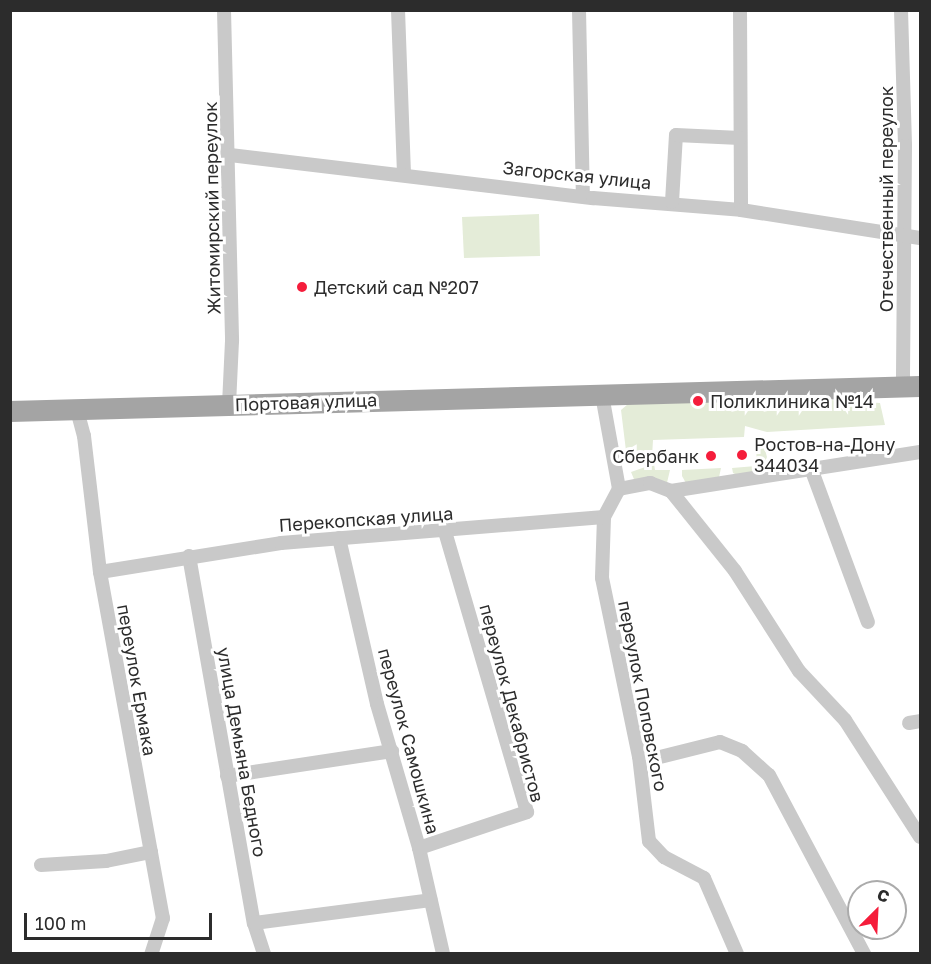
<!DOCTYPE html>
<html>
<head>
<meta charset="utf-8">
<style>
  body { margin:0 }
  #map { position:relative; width:931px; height:964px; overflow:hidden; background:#fff; font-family:"Golos Text",sans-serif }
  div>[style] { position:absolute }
  .green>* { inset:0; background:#e4ecd8 }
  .minor>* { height:14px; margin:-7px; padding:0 7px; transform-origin:7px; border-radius:7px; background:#c9c9c9 }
  .primary>* { height:21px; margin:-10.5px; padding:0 10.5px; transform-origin:10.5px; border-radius:10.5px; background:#a4a4a4 }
  .dots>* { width:16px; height:16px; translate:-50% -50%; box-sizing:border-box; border:3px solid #fff; border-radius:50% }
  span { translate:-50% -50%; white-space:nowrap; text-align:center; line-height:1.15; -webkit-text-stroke:6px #fff; paint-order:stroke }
  .street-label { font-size:18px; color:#2c2c2c }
  .poi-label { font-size:18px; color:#2c2c2c }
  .left { translate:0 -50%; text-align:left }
  .right { translate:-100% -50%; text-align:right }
  .frame { position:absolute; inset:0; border:12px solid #2c2c2c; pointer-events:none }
  .north { position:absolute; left:847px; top:880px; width:60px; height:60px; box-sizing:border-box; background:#fff; border:2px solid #ababab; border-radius:50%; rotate:24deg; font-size:16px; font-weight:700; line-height:24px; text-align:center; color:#2c2c2c }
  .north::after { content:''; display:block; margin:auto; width:21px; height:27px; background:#f51d3b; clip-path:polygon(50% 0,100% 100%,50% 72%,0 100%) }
  .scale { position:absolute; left:24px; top:913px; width:188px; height:27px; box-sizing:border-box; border:3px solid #2c2c2c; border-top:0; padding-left:8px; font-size:18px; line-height:21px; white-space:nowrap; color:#2c2c2c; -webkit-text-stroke:4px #fff; paint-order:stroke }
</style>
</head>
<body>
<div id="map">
  <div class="green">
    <i style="clip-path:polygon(539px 214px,540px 256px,464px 258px,462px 217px)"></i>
    <i style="clip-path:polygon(830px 400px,880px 403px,885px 425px,767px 432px,745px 426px,744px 437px,653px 440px,652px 457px,627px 459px,621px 410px,628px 404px)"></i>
    <i style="clip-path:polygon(757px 442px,764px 446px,767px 457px,759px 476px,741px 477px,733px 473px,732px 468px,756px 466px)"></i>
    <i style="clip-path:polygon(654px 464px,655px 470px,670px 470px,666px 487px,636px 484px,631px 472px)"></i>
    <i style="clip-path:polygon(721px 468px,718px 482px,687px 485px,682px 476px,682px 470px)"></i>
  </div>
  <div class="minor">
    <i style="left:224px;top:10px;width:331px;rotate:88.6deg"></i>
    <i style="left:232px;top:341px;width:64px;rotate:92.7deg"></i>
    <i style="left:398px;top:10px;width:164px;rotate:87.9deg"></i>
    <i style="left:579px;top:10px;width:186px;rotate:88.8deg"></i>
    <i style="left:740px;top:10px;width:200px;rotate:89.7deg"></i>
    <i style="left:901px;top:10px;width:136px;rotate:88.3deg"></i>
    <i style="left:905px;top:146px;width:241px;rotate:90.5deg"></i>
    <i style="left:230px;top:155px;width:366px;rotate:6.8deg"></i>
    <i style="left:593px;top:198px;width:148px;rotate:4.6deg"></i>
    <i style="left:741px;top:210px;width:181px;rotate:8.9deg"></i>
    <i style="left:672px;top:202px;width:67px;rotate:-86.6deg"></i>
    <i style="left:676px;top:135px;width:64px;rotate:2.7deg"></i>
    <i style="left:602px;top:395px;width:96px;rotate:79.7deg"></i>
    <i style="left:77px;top:410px;width:27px;rotate:75deg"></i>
    <i style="left:84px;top:436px;width:137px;rotate:83.3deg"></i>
    <i style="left:100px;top:572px;width:352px;rotate:79.7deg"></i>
    <i style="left:163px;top:918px;width:38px;rotate:108deg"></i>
    <i style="left:812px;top:471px;width:161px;rotate:69.7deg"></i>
    <i style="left:619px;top:489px;width:32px;rotate:-11deg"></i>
    <i style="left:650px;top:483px;width:22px;rotate:21deg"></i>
    <i style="left:671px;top:491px;width:252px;rotate:-8.9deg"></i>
    <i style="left:671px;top:491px;width:102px;rotate:51.3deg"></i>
    <i style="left:735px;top:571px;width:119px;rotate:57.4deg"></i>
    <i style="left:799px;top:671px;width:67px;rotate:46.8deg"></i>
    <i style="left:845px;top:720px;width:139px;rotate:57.3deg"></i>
    <i style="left:604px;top:517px;width:61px;rotate:91.9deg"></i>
    <i style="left:602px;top:578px;width:182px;rotate:78.3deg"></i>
    <i style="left:639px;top:756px;width:86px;rotate:83.3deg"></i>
    <i style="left:649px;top:841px;width:22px;rotate:47deg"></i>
    <i style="left:664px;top:857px;width:45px;rotate:27.7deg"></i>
    <i style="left:704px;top:878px;width:83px;rotate:66.5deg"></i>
    <i style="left:339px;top:538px;width:170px;rotate:77.1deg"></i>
    <i style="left:377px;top:704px;width:150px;rotate:73.7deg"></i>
    <i style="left:419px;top:848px;width:109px;rotate:77.2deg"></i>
    <i style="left:189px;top:556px;width:373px;rotate:80deg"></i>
    <i style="left:254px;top:923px;width:33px;rotate:72deg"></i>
    <i style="left:100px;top:572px;width:183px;rotate:-9.1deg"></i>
    <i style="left:281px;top:543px;width:324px;rotate:-4.6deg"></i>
    <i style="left:604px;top:517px;width:32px;rotate:-62deg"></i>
    <i style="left:909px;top:723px;width:11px;rotate:-10deg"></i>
    <i style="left:639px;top:756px;width:17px;rotate:7deg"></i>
    <i style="left:656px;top:758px;width:66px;rotate:-14deg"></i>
    <i style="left:720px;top:742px;width:24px;rotate:22deg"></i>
    <i style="left:742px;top:751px;width:36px;rotate:42deg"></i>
    <i style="left:769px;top:775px;width:203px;rotate:62deg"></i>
    <i style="left:227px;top:776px;width:167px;rotate:-8.6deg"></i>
    <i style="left:419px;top:848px;width:114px;rotate:-18.4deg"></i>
    <i style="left:527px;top:812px;width:292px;rotate:-106.3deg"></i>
    <i style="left:41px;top:865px;width:65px;rotate:-3.5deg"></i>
    <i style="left:106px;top:861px;width:46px;rotate:-11.3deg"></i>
    <i style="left:254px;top:923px;width:178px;rotate:-7.4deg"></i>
  </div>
  <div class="primary">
    <i style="left:10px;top:411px;width:910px;rotate:-1.57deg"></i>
  </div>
  <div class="dots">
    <i style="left:302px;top:287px;background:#f51d3b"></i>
    <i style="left:698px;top:401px;background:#f51d3b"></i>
    <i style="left:742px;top:455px;background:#f51d3b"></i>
    <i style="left:711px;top:456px;background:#f51d3b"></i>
  </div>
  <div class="street-label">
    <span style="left:577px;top:175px;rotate:6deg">Загорская улица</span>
    <span style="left:886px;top:199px;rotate:-90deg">Отечественный переулок</span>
    <span style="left:212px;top:208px;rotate:-91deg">Житомирский переулок</span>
    <span style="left:306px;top:402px;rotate:-2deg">Портовая улица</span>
    <span style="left:366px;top:519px;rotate:-4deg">Перекопская улица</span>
    <span style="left:137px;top:680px;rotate:80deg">переулок Ермака</span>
    <span style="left:643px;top:696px;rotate:79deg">переулок Поповского</span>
    <span style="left:512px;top:703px;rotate:75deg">переулок Декабристов</span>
    <span style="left:409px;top:741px;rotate:75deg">переулок Самошкина</span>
    <span style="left:242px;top:752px;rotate:80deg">улица Демьяна Бедного</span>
  </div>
  <div class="poi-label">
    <span class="left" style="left:314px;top:287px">Детский сад №207</span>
    <span class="left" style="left:710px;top:401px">Поликлиника №14</span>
    <span class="left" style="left:754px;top:455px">Ростов-на-Дону<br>344034</span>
    <span class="right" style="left:699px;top:456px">Сбербанк</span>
  </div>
  <div class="frame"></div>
  <div class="north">С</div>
  <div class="scale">100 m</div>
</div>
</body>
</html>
